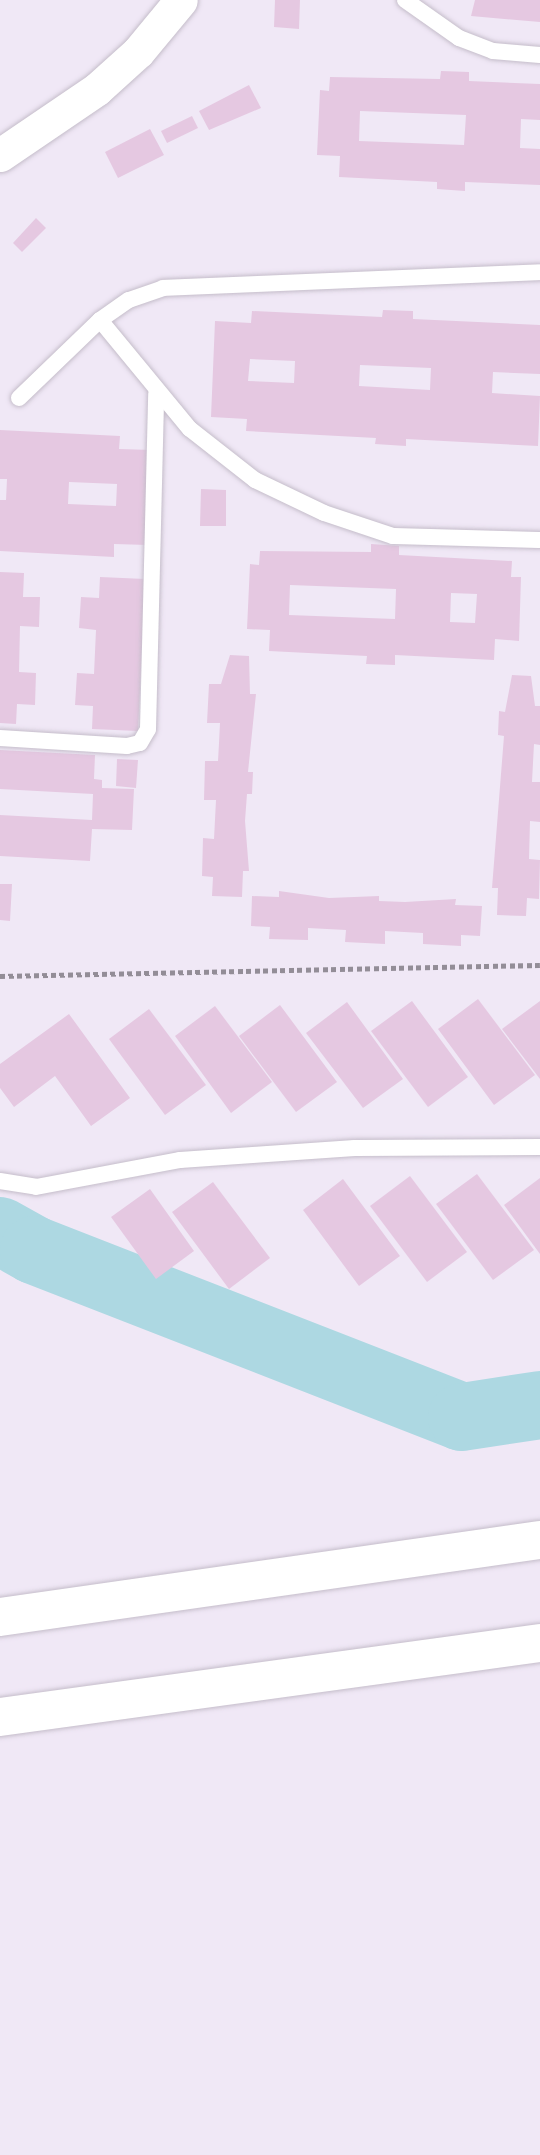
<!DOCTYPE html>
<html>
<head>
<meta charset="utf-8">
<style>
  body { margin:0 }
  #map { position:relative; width:540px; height:2155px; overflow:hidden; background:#f0e8f6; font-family:"Asap Condensed",sans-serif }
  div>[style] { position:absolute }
  .river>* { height:68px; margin:-34px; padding:0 34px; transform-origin:34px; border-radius:34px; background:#add8e2 }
  .building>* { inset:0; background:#e5c8e1 }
  .path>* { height:4.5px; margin-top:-2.25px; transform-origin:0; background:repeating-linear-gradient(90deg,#938d97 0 5px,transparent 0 8.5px) }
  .roads { filter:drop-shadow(0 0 2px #c5bdca) drop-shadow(0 0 2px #c5bdca) }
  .lane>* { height:16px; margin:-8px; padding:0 8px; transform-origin:8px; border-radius:8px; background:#fff }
  .street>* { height:33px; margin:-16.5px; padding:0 16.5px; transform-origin:16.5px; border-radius:16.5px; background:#fff }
  .highway>* { height:38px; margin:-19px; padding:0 19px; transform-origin:19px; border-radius:19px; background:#fff }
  span { translate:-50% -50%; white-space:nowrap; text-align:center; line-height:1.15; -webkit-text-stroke:5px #f0e8f6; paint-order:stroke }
</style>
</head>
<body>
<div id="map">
  <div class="river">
    <i style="left:0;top:1231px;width:39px;rotate:29deg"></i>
    <i style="left:34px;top:1250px;width:459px;rotate:21.3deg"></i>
    <i style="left:462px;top:1417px;width:79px;rotate:-8.7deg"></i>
  </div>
  <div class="building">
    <i style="clip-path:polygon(275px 0,300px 0,299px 29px,274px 27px)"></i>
    <i style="clip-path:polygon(475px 0,540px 0,540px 22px,471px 16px)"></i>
    <i style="clip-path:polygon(evenodd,441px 71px,469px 72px,469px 81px,540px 84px,540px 120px,521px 119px,520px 148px,540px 149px,540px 185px,465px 182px,465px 191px,437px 189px,437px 182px,339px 177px,340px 156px,317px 155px,320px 90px,329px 91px,330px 77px,440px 79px,441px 71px,360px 111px,466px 115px,464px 145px,359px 141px,360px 111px)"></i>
    <i style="clip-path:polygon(249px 85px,261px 108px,209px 130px,199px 111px)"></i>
    <i style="clip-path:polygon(192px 116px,198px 128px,167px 143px,161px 131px)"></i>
    <i style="clip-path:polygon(150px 129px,164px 155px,118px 178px,105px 152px)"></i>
    <i style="clip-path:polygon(36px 218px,46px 228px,22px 252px,13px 243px)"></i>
    <i style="clip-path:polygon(evenodd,383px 310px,413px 311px,413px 319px,540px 325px,540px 374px,493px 372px,492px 393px,540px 396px,538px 446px,406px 439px,406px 446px,375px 444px,376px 438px,246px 431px,247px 419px,211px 417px,215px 321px,251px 323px,252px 311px,382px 317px,383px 310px,250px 359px,295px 361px,294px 383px,248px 381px,250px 359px,383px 310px,360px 365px,431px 368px,430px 390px,359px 386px,360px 365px)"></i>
    <i style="clip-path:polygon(evenodd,0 430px,120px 436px,119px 449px,152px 450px,148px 545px,114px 544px,114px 557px,0 551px,0 500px,6px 500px,7px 479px,0 479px,0 430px,69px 482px,117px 484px,116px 506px,68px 504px,69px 482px)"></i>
    <i style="clip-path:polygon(201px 489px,226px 490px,226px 526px,200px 526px)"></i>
    <i style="clip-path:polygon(evenodd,371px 544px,399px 546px,399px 555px,512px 561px,511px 577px,521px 577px,519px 641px,495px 639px,494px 660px,395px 655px,395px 665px,366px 664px,367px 656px,269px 651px,270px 630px,247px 629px,250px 564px,259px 565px,260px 551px,371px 552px,371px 544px,290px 585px,396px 589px,395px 619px,289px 615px,290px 585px,371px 544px,451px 593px,477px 594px,475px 623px,450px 622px,451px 593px)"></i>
    <i style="clip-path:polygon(0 572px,24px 573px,23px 597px,40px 597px,39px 627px,20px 626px,19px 672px,36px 673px,35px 705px,17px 704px,16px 724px,0 723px)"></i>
    <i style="clip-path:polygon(100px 577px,145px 579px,138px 731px,92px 729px,93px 706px,75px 705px,77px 673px,94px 674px,96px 630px,79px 628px,81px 597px,99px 598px)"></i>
    <i style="clip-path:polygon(230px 655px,249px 656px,250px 694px,256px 694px,248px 772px,253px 772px,252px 794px,247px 794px,245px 821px,249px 871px,243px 871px,242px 897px,212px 896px,213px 877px,202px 876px,203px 838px,214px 839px,216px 800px,204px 800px,205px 761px,218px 761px,219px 743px,220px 723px,207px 723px,209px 684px,221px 684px)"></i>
    <i style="clip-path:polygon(512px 675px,531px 676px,535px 706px,540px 706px,540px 745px,534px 744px,532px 782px,540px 782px,540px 822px,530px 821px,529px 859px,540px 860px,539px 899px,527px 898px,526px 916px,497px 915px,498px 888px,492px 888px,504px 736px,498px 735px,499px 711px,505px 712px)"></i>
    <i style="clip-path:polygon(0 750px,95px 755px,94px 779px,102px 780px,102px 788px,134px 789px,132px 830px,92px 829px,90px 861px,0 856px,0 815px,92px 820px,93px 794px,0 789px)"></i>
    <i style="clip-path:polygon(117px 759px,138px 760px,136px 788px,116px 786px)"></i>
    <i style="clip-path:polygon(0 884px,12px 884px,10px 921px,0 920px)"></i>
    <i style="clip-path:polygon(279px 891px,329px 898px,379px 896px,379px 901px,405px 902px,456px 899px,455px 905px,482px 906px,480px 936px,461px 935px,461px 946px,423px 944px,423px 933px,385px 931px,385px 944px,345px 942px,346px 930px,308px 928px,308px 940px,269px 939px,270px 927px,251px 926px,252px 896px,279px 897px)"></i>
    <i style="clip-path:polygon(478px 999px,535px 1075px,494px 1105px,438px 1029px)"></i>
    <i style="clip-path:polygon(412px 1001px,468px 1077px,428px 1107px,371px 1031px)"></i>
    <i style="clip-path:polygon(540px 1001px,540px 1079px,502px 1029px)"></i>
    <i style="clip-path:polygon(347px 1002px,403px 1079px,363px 1108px,306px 1033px)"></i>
    <i style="clip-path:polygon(280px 1005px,337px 1082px,296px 1112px,239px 1036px)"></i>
    <i style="clip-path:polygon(215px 1006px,272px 1082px,231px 1113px,175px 1036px)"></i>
    <i style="clip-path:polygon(149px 1009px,206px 1085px,165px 1115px,109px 1039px)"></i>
    <i style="clip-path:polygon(69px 1014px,130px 1098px,91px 1126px,55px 1076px,14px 1107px,0 1088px,0 1064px)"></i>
    <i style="clip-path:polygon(477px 1174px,534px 1250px,493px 1280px,436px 1204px)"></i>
    <i style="clip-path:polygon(410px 1176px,467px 1252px,427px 1282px,370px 1206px)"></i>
    <i style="clip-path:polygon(540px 1178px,540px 1254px,504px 1205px)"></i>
    <i style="clip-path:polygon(343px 1179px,400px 1256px,359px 1286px,303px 1210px)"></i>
    <i style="clip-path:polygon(213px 1182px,270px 1258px,229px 1289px,172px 1212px)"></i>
    <i style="clip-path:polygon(150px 1189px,194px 1251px,156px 1279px,111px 1217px)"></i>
  </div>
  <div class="path">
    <i style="left:0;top:976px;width:540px;rotate:-1.17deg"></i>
  </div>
  <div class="roads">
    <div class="lane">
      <i style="left:405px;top:0;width:66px;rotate:35.1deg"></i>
      <i style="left:459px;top:38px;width:36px;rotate:21deg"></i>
      <i style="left:493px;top:51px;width:47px;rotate:4.9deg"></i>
      <i style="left:100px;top:320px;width:141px;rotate:50.5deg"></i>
      <i style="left:190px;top:429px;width:83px;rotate:38.1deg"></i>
      <i style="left:255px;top:480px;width:76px;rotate:25.6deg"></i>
      <i style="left:324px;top:513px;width:73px;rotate:18.4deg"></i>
      <i style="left:393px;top:536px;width:147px;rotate:1.6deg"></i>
      <i style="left:19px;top:398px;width:112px;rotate:-43.9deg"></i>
      <i style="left:100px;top:320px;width:35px;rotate:-35deg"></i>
      <i style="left:129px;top:300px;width:36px;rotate:-19deg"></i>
      <i style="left:163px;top:288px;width:377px;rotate:-2.4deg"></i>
      <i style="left:0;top:738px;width:127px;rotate:3.6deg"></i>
      <i style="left:127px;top:746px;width:13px;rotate:-13deg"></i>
      <i style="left:140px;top:743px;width:16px;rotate:-60deg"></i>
      <i style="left:148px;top:729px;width:335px;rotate:-88.6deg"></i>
      <i style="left:0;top:1181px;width:36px;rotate:9deg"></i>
      <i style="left:36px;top:1187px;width:147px;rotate:-10.6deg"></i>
      <i style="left:180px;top:1160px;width:175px;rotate:-3.9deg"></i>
      <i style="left:355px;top:1148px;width:185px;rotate:-0.3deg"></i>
    </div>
    <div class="street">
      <i style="left:0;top:155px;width:117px;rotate:-34.2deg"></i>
      <i style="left:97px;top:89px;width:55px;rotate:-42.1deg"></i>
      <i style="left:138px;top:52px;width:67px;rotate:-50.4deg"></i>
    </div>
    <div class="highway">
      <i style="left:0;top:1617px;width:545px;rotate:-8.12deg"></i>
      <i style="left:0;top:1717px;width:545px;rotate:-7.8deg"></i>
    </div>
  </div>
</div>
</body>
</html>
